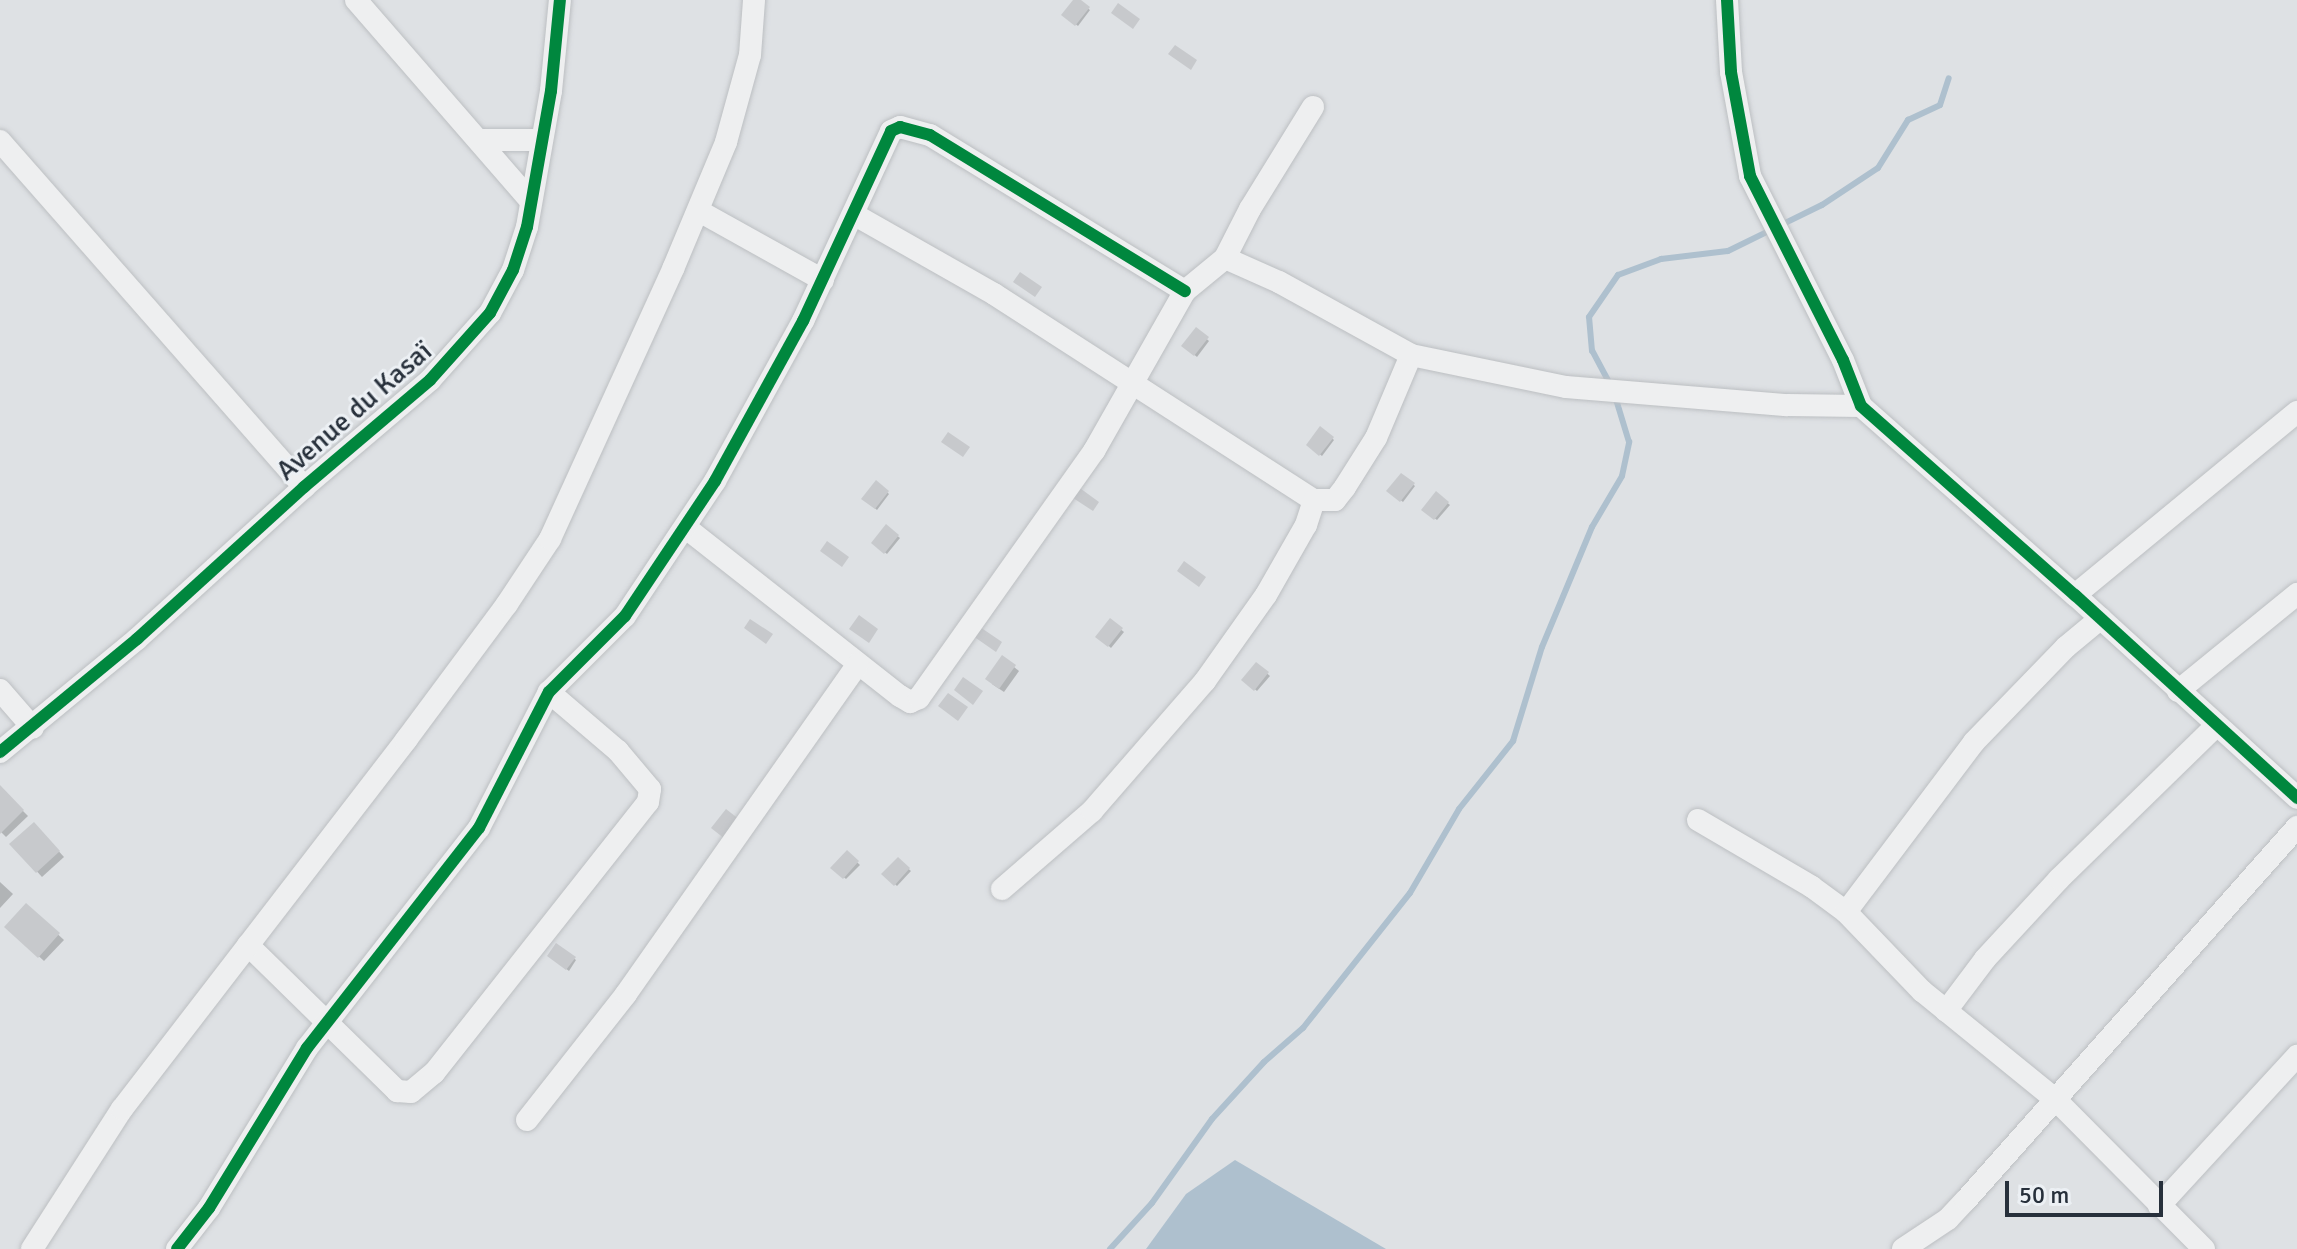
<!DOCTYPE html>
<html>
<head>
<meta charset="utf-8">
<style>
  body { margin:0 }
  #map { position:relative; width:2297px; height:1249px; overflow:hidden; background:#dee1e4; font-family:Signika,sans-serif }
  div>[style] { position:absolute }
  .water>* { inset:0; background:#aec0ce }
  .shadow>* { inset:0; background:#0003 }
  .stream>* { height:6px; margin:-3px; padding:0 3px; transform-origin:3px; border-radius:3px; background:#aec0ce }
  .building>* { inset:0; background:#c7c9cc }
  .roads { filter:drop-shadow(0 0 2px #bcbfc2) drop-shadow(0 0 2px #bcbfc2) }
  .minor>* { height:22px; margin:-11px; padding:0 11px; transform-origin:11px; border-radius:11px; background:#eeeff0 }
  .cycleway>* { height:12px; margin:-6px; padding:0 6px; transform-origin:6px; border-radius:6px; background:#00873e }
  span { translate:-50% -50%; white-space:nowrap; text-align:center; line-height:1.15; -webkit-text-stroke:6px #ecf0f4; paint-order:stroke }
  .street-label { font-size:28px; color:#27303b }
  .scale { position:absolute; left:2005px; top:1181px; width:158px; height:36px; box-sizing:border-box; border:4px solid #27303b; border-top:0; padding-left:10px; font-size:24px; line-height:28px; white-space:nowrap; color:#27303b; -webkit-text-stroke:6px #ecf0f4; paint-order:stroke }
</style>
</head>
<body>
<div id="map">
  <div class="water">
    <i style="clip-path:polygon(1235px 1160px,1386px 1249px,1146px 1249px,1186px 1194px)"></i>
  </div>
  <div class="shadow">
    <i style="clip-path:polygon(1076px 0,1090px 10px,1078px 26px,1064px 15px)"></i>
    <i style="clip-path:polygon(1196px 330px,1209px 341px,1197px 357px,1184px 346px)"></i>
    <i style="clip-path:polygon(1321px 429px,1334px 440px,1322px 456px,1308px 445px)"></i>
    <i style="clip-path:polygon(1402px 476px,1415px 486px,1403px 502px,1389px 491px)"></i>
    <i style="clip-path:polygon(876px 483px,889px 494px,877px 510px,864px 499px)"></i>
    <i style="clip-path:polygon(1436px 494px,1450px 505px,1437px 520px,1424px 510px)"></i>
    <i style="clip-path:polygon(886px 527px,900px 538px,887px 554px,873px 543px)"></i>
    <i style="clip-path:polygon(1110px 621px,1124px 632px,1111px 648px,1098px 636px)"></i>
    <i style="clip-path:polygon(1256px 664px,1270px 676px,1257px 691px,1244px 680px)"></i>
    <i style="clip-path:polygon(1014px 667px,1019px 671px,1004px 692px,992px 684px)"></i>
    <i style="clip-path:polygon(0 788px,28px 816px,6px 837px,0 831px)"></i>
    <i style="clip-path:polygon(34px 824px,64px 857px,42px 877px,12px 844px)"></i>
    <i style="clip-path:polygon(847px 853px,860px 865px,846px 879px,833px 868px)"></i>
    <i style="clip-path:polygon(898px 860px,911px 871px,897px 886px,884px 874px)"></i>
    <i style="clip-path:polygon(0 882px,13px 894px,0 908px)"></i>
    <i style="clip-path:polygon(26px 905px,64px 940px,44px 961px,7px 927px)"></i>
    <i style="clip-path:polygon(557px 946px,576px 960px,569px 971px,549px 956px)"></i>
  </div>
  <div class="stream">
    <i style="left:1611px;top:386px;width:40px;rotate:-118deg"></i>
    <i style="left:1592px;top:351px;width:34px;rotate:-95deg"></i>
    <i style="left:1589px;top:317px;width:51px;rotate:-55.4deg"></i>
    <i style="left:1618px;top:275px;width:46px;rotate:-20.4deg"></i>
    <i style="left:1661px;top:259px;width:67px;rotate:-6.8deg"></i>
    <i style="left:1728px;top:251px;width:105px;rotate:-26.1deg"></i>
    <i style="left:1822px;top:205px;width:67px;rotate:-33.5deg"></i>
    <i style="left:1878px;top:168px;width:57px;rotate:-58deg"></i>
    <i style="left:1908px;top:120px;width:35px;rotate:-25deg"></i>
    <i style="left:1940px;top:105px;width:28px;rotate:-72deg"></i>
    <i style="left:1110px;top:1249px;width:62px;rotate:-47.6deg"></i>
    <i style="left:1152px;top:1203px;width:103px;rotate:-54.5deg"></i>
    <i style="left:1212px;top:1119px;width:77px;rotate:-47.6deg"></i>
    <i style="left:1264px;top:1062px;width:52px;rotate:-41.1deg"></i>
    <i style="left:1303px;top:1028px;width:172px;rotate:-51.6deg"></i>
    <i style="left:1410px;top:893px;width:97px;rotate:-59.7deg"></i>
    <i style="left:1459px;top:809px;width:87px;rotate:-51.5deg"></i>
    <i style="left:1513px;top:741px;width:98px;rotate:-72.9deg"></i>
    <i style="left:1542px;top:647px;width:130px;rotate:-67.4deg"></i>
    <i style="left:1592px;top:527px;width:59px;rotate:-59.5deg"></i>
    <i style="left:1622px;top:476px;width:35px;rotate:-78deg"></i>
    <i style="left:1629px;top:442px;width:48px;rotate:-106.9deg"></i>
  </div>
  <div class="building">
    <i style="clip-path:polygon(1073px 0,1081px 0,1090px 7px,1075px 26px,1061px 15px)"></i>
    <i style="clip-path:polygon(1118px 3px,1140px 19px,1133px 29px,1111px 13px)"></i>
    <i style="clip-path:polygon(1175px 45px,1197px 60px,1191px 70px,1168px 54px)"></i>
    <i style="clip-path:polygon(1020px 272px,1042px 287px,1035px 297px,1013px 282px)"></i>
    <i style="clip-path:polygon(1196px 327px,1209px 337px,1194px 356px,1181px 346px)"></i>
    <i style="clip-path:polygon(1320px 426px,1334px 437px,1319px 456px,1306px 445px)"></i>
    <i style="clip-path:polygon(948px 432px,970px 447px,963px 457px,941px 442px)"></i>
    <i style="clip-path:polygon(1401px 473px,1415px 483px,1400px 502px,1386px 491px)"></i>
    <i style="clip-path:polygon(876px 480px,889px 491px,875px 509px,861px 499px)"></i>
    <i style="clip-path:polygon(1077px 486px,1099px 502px,1093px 511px,1070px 496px)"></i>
    <i style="clip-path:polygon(1436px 491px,1449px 502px,1434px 520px,1421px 510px)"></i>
    <i style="clip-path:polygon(886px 524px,899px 535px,884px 554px,871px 543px)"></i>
    <i style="clip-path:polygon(827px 541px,849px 557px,842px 567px,820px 551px)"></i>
    <i style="clip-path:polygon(1184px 561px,1206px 577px,1199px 587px,1177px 571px)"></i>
    <i style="clip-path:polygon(859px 615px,878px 629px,869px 643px,849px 629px)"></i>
    <i style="clip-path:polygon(1110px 618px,1123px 628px,1108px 647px,1095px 637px)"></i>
    <i style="clip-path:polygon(750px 619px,773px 634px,766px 644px,744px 628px)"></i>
    <i style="clip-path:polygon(980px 627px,1002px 642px,996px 652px,973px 636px)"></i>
    <i style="clip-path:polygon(1002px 655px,1016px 665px,999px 689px,985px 679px)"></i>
    <i style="clip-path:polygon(1256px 662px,1269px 672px,1254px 691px,1241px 680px)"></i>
    <i style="clip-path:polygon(963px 677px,983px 691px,973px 705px,954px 690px)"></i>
    <i style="clip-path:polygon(948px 693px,968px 707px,958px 721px,938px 706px)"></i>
    <i style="clip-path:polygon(0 785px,24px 810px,0 834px)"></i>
    <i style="clip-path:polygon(726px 809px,740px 820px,725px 839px,711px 828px)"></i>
    <i style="clip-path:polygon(34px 822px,60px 851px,36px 873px,9px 844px)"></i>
    <i style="clip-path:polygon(847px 850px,859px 861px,843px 879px,830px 868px)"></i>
    <i style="clip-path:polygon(898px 857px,910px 868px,894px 886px,881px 874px)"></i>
    <i style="clip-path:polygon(26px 903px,60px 933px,38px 958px,4px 927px)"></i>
    <i style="clip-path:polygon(556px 943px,576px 957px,566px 970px,547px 956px)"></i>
  </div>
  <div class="roads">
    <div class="minor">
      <i style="left:356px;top:0;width:265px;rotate:49deg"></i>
      <i style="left:1727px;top:0;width:72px;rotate:86.8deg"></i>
      <i style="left:1731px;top:72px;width:106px;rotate:79.6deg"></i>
      <i style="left:1750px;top:176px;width:206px;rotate:63.2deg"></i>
      <i style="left:1843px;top:360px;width:49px;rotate:68.6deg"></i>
      <i style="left:1861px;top:406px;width:286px;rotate:41.5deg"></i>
      <i style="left:2075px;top:595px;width:301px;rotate:42.4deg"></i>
      <i style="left:479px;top:140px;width:61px"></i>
      <i style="left:0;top:141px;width:461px;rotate:48.7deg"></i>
      <i style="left:699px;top:211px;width:142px;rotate:29.1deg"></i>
      <i style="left:855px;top:215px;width:160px;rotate:29.6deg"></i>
      <i style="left:994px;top:294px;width:381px;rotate:32.8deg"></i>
      <i style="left:1314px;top:500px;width:21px"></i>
      <i style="left:1335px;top:500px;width:16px;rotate:-52deg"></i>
      <i style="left:1345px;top:487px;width:58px;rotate:-57.7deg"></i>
      <i style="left:1376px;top:438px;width:90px;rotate:-67.1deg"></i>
      <i style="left:1225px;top:258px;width:59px;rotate:24deg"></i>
      <i style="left:1279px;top:282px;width:151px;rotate:28.9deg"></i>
      <i style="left:1411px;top:355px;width:158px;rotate:11.7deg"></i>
      <i style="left:1566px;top:387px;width:222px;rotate:4.7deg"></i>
      <i style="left:1787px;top:405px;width:74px;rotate:0.8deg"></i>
      <i style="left:685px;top:527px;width:273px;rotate:38.2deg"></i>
      <i style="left:900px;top:696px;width:12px;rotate:31deg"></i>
      <i style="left:910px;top:702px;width:10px;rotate:-24deg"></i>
      <i style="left:919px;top:698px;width:303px;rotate:-54.7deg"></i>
      <i style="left:1094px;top:451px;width:184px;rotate:-60.4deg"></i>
      <i style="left:1185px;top:291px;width:52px;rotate:-39.5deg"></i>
      <i style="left:1225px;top:258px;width:55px;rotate:-63deg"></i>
      <i style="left:1250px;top:209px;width:120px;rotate:-58.3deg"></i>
      <i style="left:2075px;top:595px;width:288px;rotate:-39.5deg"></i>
      <i style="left:0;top:690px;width:50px;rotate:49deg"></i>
      <i style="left:2178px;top:691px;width:154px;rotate:-39.2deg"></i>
      <i style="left:0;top:752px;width:178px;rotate:-39.5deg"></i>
      <i style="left:137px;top:639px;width:226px;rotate:-42.3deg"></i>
      <i style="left:304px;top:487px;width:165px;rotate:-40.3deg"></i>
      <i style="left:430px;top:380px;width:90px;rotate:-48.2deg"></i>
      <i style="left:490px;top:313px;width:49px;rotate:-61.9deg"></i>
      <i style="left:513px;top:270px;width:45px;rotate:-72deg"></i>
      <i style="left:527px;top:227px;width:138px;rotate:-80deg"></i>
      <i style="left:551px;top:91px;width:91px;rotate:-84.4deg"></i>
      <i style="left:1698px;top:820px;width:132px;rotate:30.4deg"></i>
      <i style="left:1812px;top:887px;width:42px;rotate:36.3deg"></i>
      <i style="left:1846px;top:912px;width:110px;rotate:46.1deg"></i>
      <i style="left:1922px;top:991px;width:173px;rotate:39.1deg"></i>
      <i style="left:2056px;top:1100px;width:210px;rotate:45.2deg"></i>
      <i style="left:1002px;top:889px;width:119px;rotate:-40.9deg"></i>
      <i style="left:1092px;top:811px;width:172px;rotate:-49deg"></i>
      <i style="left:1205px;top:681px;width:105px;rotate:-54.7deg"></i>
      <i style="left:1266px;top:595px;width:81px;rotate:-60.3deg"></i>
      <i style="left:1306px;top:525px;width:26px;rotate:-72deg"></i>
      <i style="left:1846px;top:912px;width:213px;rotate:-53deg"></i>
      <i style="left:1974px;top:742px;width:132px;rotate:-45.9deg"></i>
      <i style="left:2066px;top:647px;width:45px;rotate:-39.6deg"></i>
      <i style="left:248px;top:945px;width:209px;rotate:44.4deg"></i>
      <i style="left:397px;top:1091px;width:14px;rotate:4deg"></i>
      <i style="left:411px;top:1092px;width:30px;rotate:-40deg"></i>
      <i style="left:434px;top:1073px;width:345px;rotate:-51.7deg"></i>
      <i style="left:648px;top:802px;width:13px;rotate:-81deg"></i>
      <i style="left:650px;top:789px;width:50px;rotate:-130.1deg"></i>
      <i style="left:618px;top:751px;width:91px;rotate:-139.5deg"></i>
      <i style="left:1946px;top:1011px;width:65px;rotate:-53.1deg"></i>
      <i style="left:1985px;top:959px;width:109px;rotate:-47.2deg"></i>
      <i style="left:2059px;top:879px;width:219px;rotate:-44.3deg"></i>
      <i style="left:527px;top:1120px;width:160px;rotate:-51.8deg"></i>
      <i style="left:626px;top:994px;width:403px;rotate:-54.9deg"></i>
      <i style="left:2159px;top:1206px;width:204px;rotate:-47.4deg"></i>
      <i style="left:32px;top:1249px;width:166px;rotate:-57.3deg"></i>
      <i style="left:122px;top:1109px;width:466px;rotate:-52.4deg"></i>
      <i style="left:406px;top:740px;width:169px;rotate:-53.4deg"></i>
      <i style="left:507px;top:604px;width:78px;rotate:-56.5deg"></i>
      <i style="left:550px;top:539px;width:297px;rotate:-65.5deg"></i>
      <i style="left:673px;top:269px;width:138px;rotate:-67.3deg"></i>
      <i style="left:726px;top:142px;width:90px;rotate:-74.6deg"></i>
      <i style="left:750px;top:55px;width:55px;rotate:-85.8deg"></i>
      <i style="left:177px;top:1249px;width:52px;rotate:-52deg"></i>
      <i style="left:209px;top:1208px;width:188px;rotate:-58.5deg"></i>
      <i style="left:307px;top:1048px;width:279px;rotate:-52deg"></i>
      <i style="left:479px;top:828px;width:153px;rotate:-62.8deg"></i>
      <i style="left:549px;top:692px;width:107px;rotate:-45deg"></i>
      <i style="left:625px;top:616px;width:162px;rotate:-56.3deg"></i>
      <i style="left:715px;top:481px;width:183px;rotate:-61.2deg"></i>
      <i style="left:803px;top:321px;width:209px;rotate:-65.1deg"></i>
      <i style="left:891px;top:131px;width:10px;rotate:-24deg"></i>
      <i style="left:900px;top:127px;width:31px;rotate:15deg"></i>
      <i style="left:930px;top:135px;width:299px;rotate:31.5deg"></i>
      <i style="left:1903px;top:1249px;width:54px;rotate:-33.7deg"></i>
      <i style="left:1948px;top:1219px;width:26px;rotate:-47deg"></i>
      <i style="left:1966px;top:1200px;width:499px;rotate:-48.4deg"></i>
    </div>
  </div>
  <div class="cycleway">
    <i style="left:1727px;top:0;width:72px;rotate:86.8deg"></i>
    <i style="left:1731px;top:72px;width:106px;rotate:79.6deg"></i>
    <i style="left:1750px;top:176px;width:206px;rotate:63.2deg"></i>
    <i style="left:1843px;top:360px;width:49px;rotate:68.6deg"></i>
    <i style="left:1861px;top:406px;width:286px;rotate:41.5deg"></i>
    <i style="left:2075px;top:595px;width:301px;rotate:42.4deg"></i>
    <i style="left:0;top:752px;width:178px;rotate:-39.5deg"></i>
    <i style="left:137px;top:639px;width:226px;rotate:-42.3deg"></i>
    <i style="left:304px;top:487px;width:165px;rotate:-40.3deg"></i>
    <i style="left:430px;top:380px;width:90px;rotate:-48.2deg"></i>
    <i style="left:490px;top:313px;width:49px;rotate:-61.9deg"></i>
    <i style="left:513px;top:270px;width:45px;rotate:-72deg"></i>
    <i style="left:527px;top:227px;width:138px;rotate:-80deg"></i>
    <i style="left:551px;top:91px;width:91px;rotate:-84.4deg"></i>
    <i style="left:177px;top:1249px;width:52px;rotate:-52deg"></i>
    <i style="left:209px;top:1208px;width:188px;rotate:-58.5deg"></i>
    <i style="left:307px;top:1048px;width:279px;rotate:-52deg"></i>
    <i style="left:479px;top:828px;width:153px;rotate:-62.8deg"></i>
    <i style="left:549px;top:692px;width:107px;rotate:-45deg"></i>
    <i style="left:625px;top:616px;width:162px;rotate:-56.3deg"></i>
    <i style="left:715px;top:481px;width:183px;rotate:-61.2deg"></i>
    <i style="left:803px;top:321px;width:209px;rotate:-65.1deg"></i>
    <i style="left:891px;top:131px;width:10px;rotate:-24deg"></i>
    <i style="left:900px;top:127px;width:31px;rotate:15deg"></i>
    <i style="left:930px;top:135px;width:299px;rotate:31.5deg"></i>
  </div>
  <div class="street-label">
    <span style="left:354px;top:411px;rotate:-41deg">Avenue du Kasaï</span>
  </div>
  <div class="scale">50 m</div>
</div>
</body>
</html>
